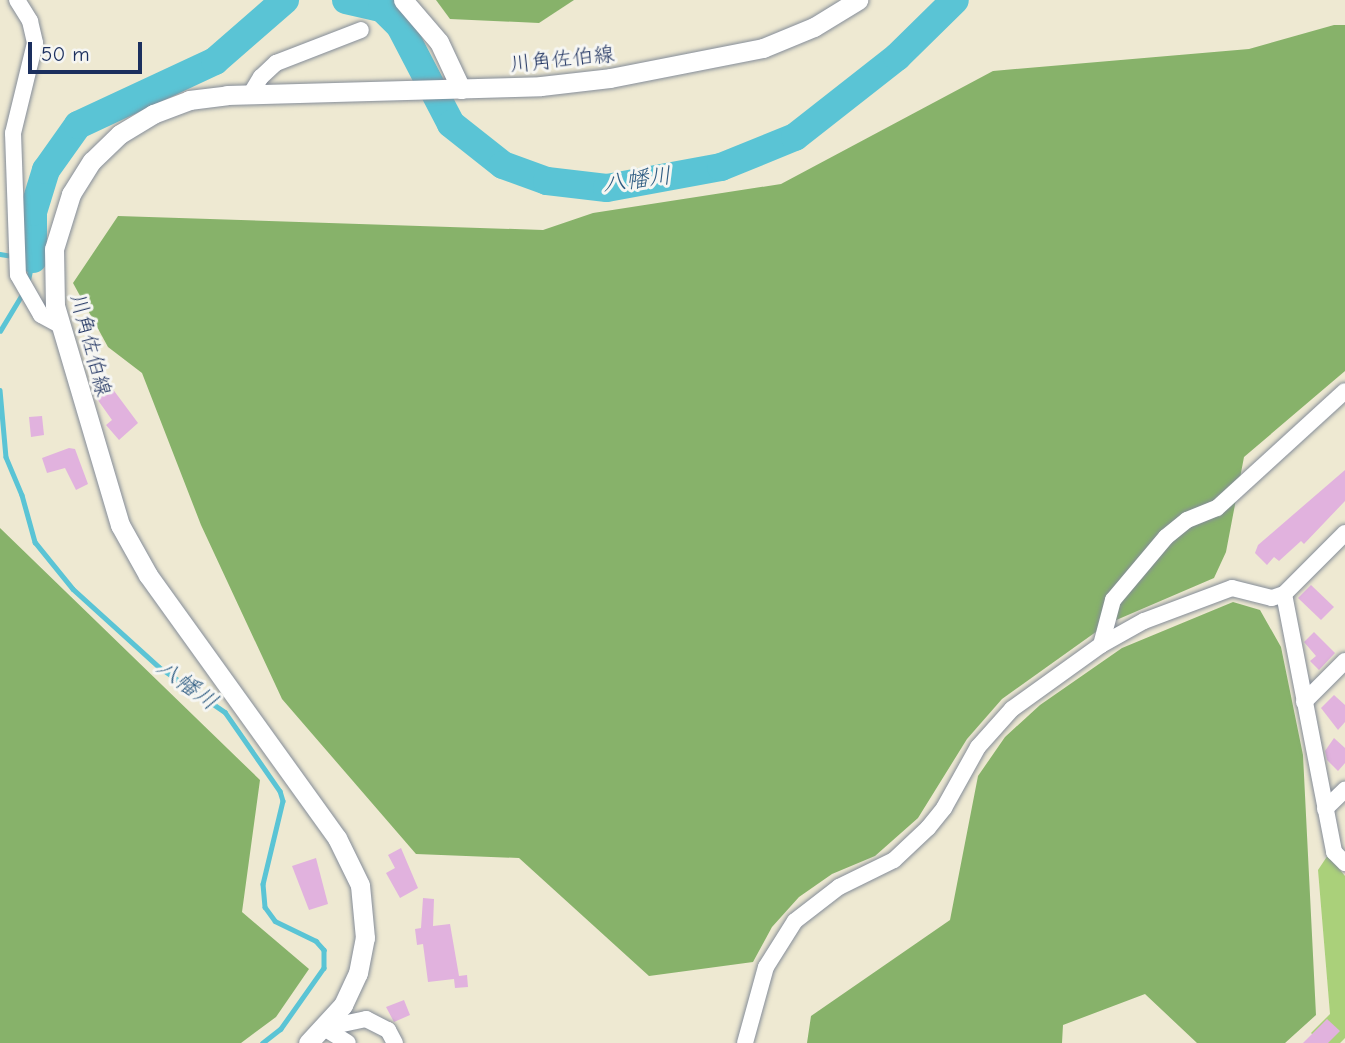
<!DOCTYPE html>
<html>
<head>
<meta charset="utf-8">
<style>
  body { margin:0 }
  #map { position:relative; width:1345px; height:1043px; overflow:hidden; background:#eee9d2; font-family:"Comic Neue","Klee One",sans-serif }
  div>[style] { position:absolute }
  .green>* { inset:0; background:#aad07a }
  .forest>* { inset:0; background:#87b26a }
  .stream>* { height:4.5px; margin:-2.25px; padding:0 2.25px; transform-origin:2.25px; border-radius:2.25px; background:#5ac4d5 }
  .river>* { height:28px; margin:-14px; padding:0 14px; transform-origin:14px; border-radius:14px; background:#5ac4d5 }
  .building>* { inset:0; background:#e1b2de }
  .roads { filter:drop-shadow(0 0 2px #848c98) drop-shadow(0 0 2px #848c98) }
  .minor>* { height:16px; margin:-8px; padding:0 8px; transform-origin:8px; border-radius:8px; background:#fff }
  .major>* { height:19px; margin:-9.5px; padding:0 9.5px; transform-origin:9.5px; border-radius:9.5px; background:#fff }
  span { translate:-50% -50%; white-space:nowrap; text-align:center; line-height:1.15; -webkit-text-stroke:6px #f6f6f2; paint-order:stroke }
  .street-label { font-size:21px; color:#1b2f5e }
  .water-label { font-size:23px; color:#2e5c82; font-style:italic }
  .scale { position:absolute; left:28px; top:42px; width:114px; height:32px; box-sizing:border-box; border:4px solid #1b2f5e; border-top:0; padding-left:9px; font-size:21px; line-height:24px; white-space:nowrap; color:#1b2f5e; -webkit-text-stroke:5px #f6f6f2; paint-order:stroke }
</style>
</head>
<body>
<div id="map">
  <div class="green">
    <i style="clip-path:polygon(1328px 855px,1345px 876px,1345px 1038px,1340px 1043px,1321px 1043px,1311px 1033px,1330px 1014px,1318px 870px)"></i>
  </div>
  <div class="forest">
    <i style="clip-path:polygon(436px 0,574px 0,539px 23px,450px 19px)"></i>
    <i style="clip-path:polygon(1334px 25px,1345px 25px,1345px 371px,1244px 457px,1226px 552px,1214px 578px,1107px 624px,1002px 699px,967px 739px,918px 818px,875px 856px,832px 874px,799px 897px,772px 927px,753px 962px,649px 976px,519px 858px,416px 854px,282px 699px,201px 525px,142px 373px,108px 347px,73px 283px,118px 216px,543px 230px,593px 213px,781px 184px,993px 71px,1249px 49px)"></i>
    <i style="clip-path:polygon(0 528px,260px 780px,242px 912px,309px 969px,276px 1017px,241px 1043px,0 1043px)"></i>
    <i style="clip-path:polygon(1233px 602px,1260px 610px,1281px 647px,1303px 755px,1316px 1015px,1285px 1043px,1197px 1043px,1145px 994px,1063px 1025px,1062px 1043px,807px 1043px,811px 1016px,950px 920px,978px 776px,1005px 737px,1040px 705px,1122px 648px)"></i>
  </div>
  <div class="stream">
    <i style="left:0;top:254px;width:13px;rotate:9deg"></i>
    <i style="left:22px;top:257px;width:11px;rotate:10deg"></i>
    <i style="left:33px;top:259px;width:25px;rotate:102deg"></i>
    <i style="left:0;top:331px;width:47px;rotate:-59deg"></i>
    <i style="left:0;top:390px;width:67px;rotate:84.9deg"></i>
    <i style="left:6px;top:457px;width:41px;rotate:67.2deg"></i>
    <i style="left:22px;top:495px;width:49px;rotate:74.5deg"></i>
    <i style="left:35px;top:542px;width:60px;rotate:51deg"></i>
    <i style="left:73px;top:589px;width:116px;rotate:42.2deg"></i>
    <i style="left:159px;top:667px;width:80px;rotate:34.3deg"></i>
    <i style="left:225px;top:712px;width:96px;rotate:55.2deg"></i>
    <i style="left:280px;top:791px;width:10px;rotate:73deg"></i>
    <i style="left:283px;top:801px;width:85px;rotate:103.5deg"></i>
    <i style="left:263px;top:884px;width:23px;rotate:85deg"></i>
    <i style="left:265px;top:907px;width:17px;rotate:54deg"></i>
    <i style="left:275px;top:921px;width:46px;rotate:26deg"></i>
    <i style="left:316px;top:941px;width:12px;rotate:48deg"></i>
    <i style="left:324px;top:950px;width:18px;rotate:90deg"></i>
    <i style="left:324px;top:968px;width:75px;rotate:125.2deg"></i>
    <i style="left:281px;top:1029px;width:23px;rotate:142deg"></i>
  </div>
  <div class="river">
    <i style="left:346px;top:0;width:37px;rotate:13deg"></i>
    <i style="left:382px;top:8px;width:25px;rotate:45deg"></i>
    <i style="left:400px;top:26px;width:110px;rotate:62.5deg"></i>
    <i style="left:451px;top:124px;width:66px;rotate:38.3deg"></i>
    <i style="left:503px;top:165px;width:47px;rotate:20deg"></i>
    <i style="left:547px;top:181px;width:60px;rotate:6.7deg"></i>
    <i style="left:607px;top:188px;width:116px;rotate:-10.4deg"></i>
    <i style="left:721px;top:167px;width:80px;rotate:-22.1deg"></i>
    <i style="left:795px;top:137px;width:130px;rotate:-38.1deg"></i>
    <i style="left:897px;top:57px;width:81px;rotate:-44.5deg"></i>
    <i style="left:33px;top:259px;width:47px;rotate:-90deg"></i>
    <i style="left:33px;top:212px;width:44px;rotate:-72.8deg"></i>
    <i style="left:46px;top:170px;width:55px;rotate:-54.6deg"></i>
    <i style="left:78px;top:125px;width:151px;rotate:-25deg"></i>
    <i style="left:215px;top:61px;width:93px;rotate:-41.1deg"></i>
  </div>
  <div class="building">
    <i style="clip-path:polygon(109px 384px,138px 423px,119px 440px,106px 425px,112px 420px,95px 396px)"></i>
    <i style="clip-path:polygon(42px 416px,44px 435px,31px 437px,29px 417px)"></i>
    <i style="clip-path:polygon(69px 448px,75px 449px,88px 484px,76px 490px,65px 468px,47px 473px,42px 458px)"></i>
    <i style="clip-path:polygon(1345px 470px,1345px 501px,1304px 544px,1301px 541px,1279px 561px,1274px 557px,1267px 565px,1255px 553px,1258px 545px)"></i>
    <i style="clip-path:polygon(1311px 585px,1334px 607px,1321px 620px,1298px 598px)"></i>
    <i style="clip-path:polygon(1314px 632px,1335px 653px,1319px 670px,1310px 661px,1316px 656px,1304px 642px)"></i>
    <i style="clip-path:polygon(1334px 695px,1345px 705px,1345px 722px,1338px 730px,1321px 708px)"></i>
    <i style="clip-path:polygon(1334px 738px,1345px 748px,1345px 763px,1338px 771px,1327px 760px,1325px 751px)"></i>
    <i style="clip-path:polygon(401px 848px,418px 888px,400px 898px,386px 873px,395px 868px,388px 855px)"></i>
    <i style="clip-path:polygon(316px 858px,328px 904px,309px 910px,292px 866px)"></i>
    <i style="clip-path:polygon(423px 898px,434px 899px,433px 926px,450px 924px,459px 976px,467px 975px,468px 987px,455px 988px,454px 979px,428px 982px,423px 944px,417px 945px,415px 929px,421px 928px)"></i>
    <i style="clip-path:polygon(404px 1000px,410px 1015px,394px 1022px,386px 1007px)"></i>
    <i style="clip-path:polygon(1327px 1019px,1340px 1031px,1328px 1043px,1303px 1043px)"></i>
  </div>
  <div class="roads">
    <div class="minor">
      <i style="left:17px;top:0;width:25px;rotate:58deg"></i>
      <i style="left:30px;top:21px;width:23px;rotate:77deg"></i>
      <i style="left:35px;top:43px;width:93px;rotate:103.7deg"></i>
      <i style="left:13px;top:133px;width:142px;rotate:88deg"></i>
      <i style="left:18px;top:275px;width:46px;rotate:60.1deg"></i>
      <i style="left:41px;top:315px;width:21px;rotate:28deg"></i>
      <i style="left:250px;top:95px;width:21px;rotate:-59deg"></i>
      <i style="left:261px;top:77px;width:21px;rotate:-43deg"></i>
      <i style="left:276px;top:63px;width:91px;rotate:-21.2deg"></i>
      <i style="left:1345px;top:533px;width:86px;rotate:135deg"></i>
      <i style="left:1284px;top:594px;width:263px;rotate:79deg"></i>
      <i style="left:1334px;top:852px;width:16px;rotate:45deg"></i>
      <i style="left:1101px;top:645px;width:47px;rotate:-75.1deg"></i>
      <i style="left:1113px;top:600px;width:82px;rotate:-49.9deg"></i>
      <i style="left:1166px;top:537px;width:27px;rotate:-39deg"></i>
      <i style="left:1187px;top:520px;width:32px;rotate:-22deg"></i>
      <i style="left:1217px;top:508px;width:173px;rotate:-42.4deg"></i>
      <i style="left:1304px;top:702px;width:58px;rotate:-45deg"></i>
      <i style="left:1325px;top:809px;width:28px;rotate:-44deg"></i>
      <i style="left:324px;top:1028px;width:43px;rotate:-12.1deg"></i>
      <i style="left:366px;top:1019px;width:25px;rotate:27deg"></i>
      <i style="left:388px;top:1030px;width:15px;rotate:62deg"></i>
      <i style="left:324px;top:1028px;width:28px;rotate:32deg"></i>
      <i style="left:745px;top:1043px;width:79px;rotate:-74.6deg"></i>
      <i style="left:766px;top:967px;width:54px;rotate:-57.8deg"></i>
      <i style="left:795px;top:921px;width:56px;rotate:-37.7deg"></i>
      <i style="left:839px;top:887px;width:61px;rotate:-26.1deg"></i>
      <i style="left:894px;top:860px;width:47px;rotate:-43.3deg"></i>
      <i style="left:928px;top:828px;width:26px;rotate:-51deg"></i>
      <i style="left:944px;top:808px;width:70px;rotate:-60.9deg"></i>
      <i style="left:978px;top:747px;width:51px;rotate:-48.2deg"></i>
      <i style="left:1012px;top:709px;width:110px;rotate:-35.7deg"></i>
      <i style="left:1101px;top:645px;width:49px;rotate:-29.2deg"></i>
      <i style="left:1144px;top:621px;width:94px;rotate:-20.6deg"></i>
      <i style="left:1232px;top:588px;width:41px;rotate:14deg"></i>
      <i style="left:1272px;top:598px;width:13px;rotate:-18deg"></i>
    </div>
    <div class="major">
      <i style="left:403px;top:0;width:55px;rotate:49.4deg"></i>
      <i style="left:439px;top:42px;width:52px;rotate:64.9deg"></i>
      <i style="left:308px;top:1043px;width:52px;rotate:-47.4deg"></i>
      <i style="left:343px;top:1005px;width:35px;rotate:-65deg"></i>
      <i style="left:358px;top:973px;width:36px;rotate:-79deg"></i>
      <i style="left:365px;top:938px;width:53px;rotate:-95.4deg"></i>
      <i style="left:360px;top:885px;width:52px;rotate:-116.1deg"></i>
      <i style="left:337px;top:838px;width:324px;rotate:-125.7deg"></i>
      <i style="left:148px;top:575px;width:57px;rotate:-119.2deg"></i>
      <i style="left:120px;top:525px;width:228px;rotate:-106.5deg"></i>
      <i style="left:55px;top:306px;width:57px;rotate:-91deg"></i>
      <i style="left:54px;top:249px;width:58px;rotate:-72.8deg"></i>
      <i style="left:71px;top:194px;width:39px;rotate:-58deg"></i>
      <i style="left:92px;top:161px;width:39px;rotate:-44deg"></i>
      <i style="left:120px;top:134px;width:39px;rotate:-31deg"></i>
      <i style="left:153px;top:114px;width:39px;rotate:-21deg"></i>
      <i style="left:189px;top:100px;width:38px;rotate:-7deg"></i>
      <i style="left:227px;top:95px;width:314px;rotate:-1.6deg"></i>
      <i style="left:541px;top:86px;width:69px;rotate:-6.6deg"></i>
      <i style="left:610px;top:78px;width:156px;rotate:-11.1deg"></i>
      <i style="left:763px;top:48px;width:55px;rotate:-22.4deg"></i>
      <i style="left:814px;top:27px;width:52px;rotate:-31.5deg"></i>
    </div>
  </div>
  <div class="street-label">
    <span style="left:562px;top:59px;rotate:-6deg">川角佐伯線</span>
    <span style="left:91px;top:345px;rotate:75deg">川角佐伯線</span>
  </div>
  <div class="water-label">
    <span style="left:637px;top:180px;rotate:-7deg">八幡川</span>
    <span style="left:187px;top:685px;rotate:36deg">八幡川</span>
  </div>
  <div class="scale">50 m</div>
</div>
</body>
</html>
